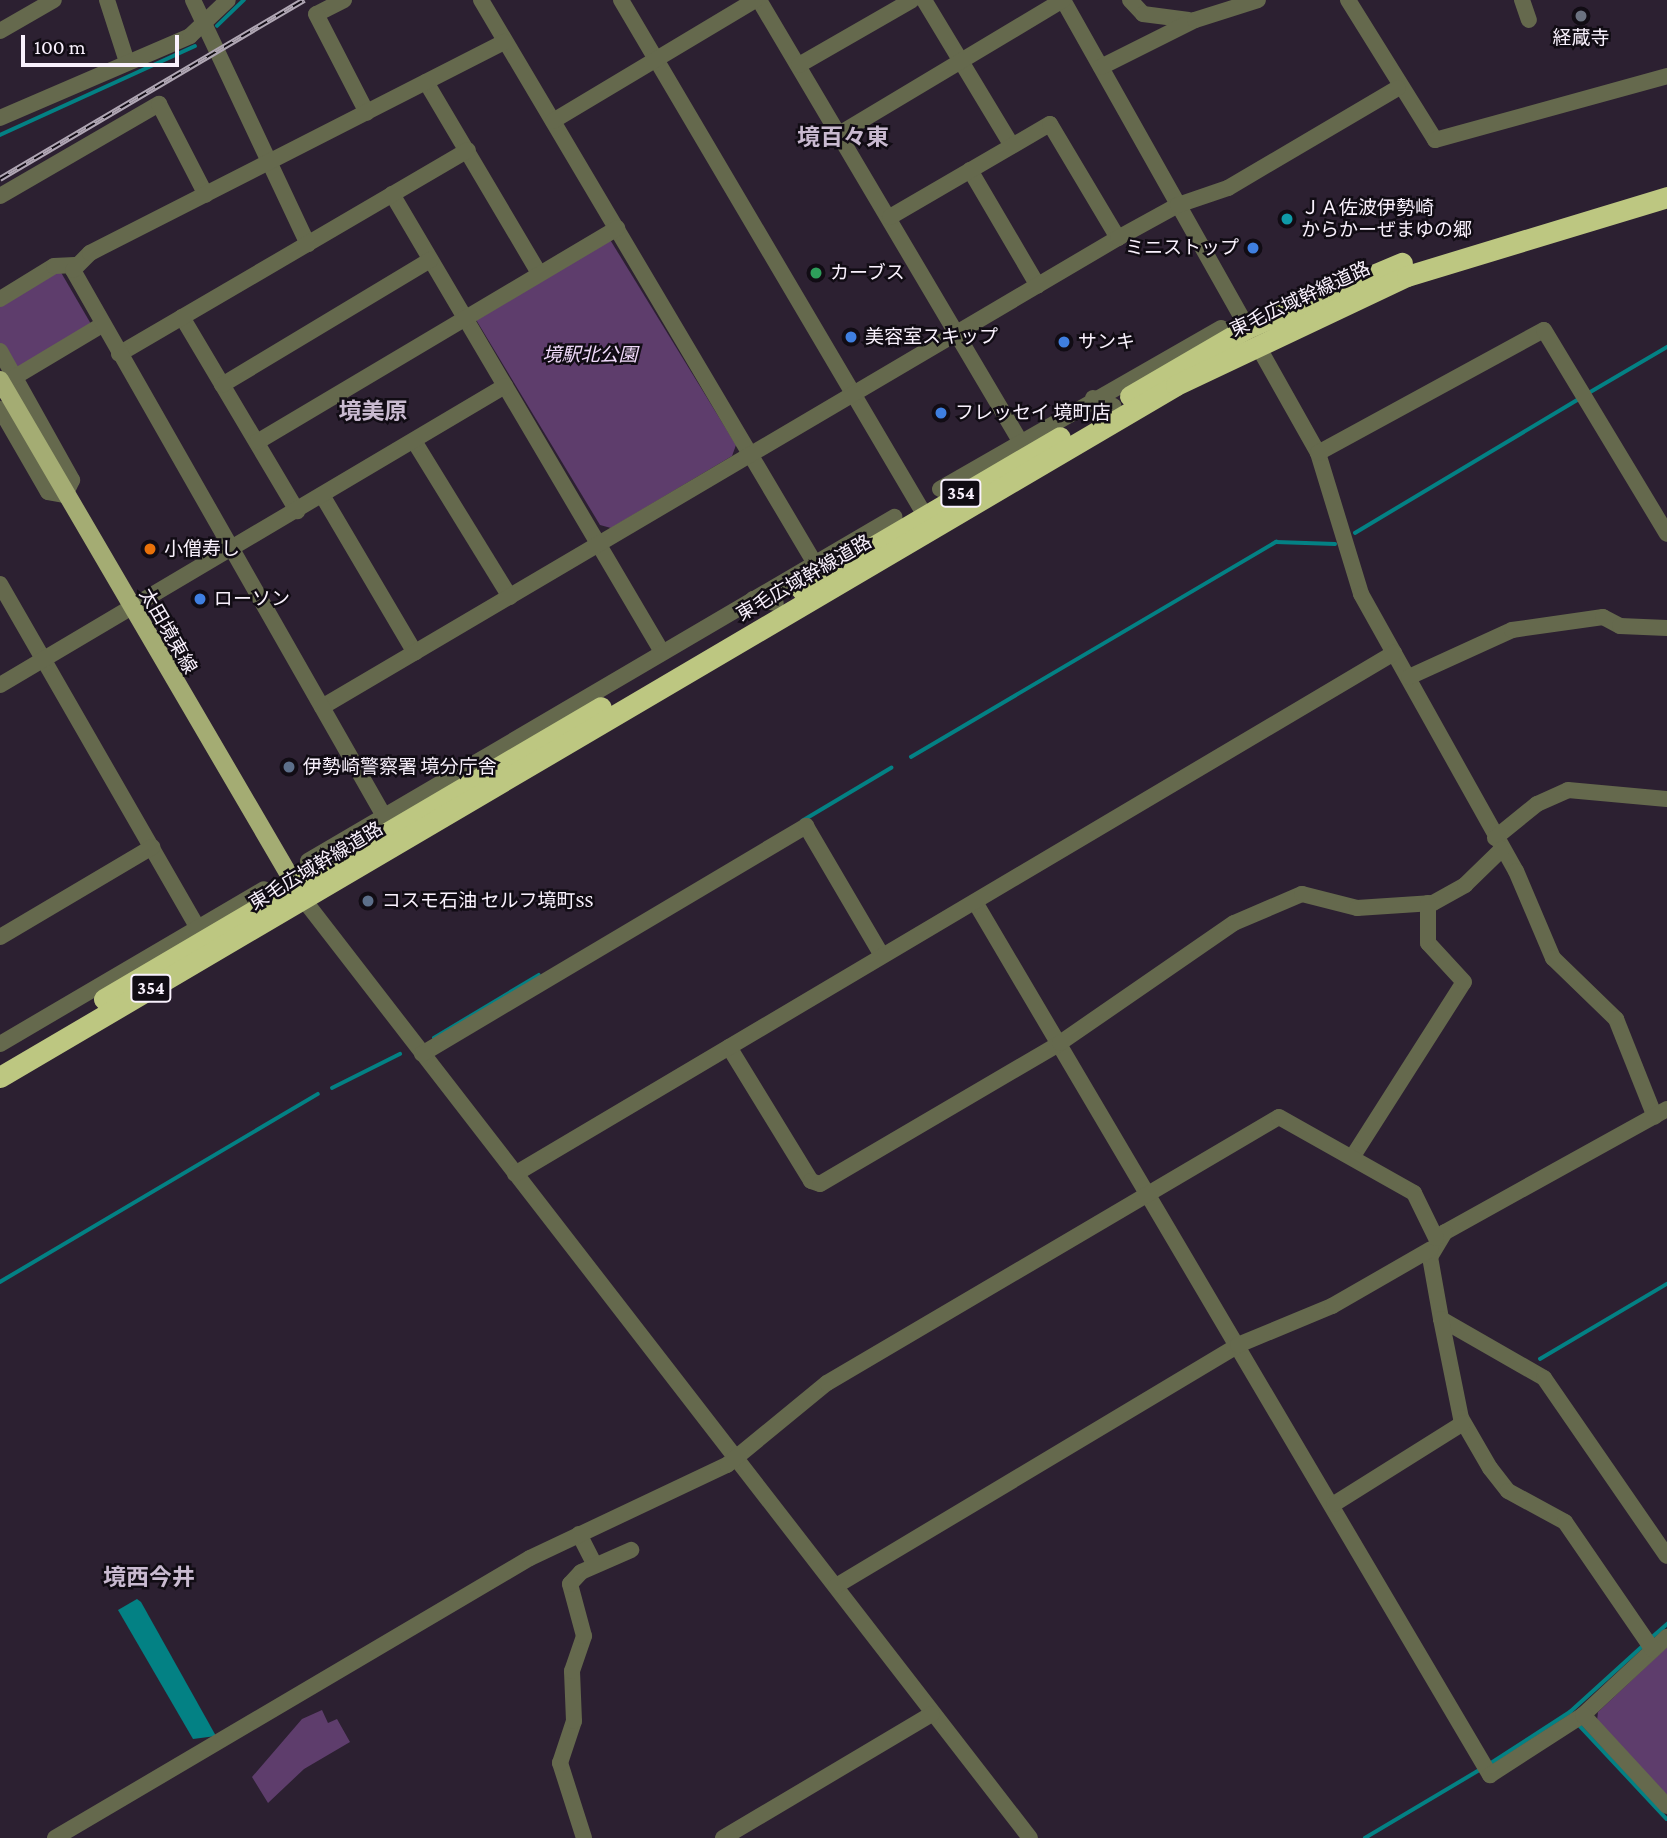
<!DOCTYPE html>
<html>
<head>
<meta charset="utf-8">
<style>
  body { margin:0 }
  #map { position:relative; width:1667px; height:1838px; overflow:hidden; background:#2c2031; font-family:"Crimson Pro","Noto Sans JP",serif }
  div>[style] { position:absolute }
  .green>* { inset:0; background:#5e3d6c }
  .water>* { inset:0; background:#038184 }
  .stream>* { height:3.5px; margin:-1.75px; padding:0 1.75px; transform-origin:1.75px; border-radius:1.75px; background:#038184 }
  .minor>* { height:16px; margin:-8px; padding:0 8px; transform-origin:8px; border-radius:8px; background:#65694d }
  .major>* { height:18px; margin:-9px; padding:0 9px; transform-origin:9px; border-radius:9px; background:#a4ac73 }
  .highway>* { height:21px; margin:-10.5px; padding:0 10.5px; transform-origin:10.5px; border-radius:10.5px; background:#bdc781 }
  .rail>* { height:6px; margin-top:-3px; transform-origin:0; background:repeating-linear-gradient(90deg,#110c14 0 10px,#b0a7b4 0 20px); box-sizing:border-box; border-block:2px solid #b0a7b4 }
  .dots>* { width:19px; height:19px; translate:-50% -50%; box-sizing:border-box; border:4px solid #110c14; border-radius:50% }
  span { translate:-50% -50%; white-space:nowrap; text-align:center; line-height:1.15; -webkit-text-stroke:5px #110c14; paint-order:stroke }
  .shield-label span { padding:2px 5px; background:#110c14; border:2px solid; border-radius:5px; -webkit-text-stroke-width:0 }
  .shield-label { font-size:18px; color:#f9f1fd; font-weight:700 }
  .poi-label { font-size:19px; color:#f9f1fd }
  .left { translate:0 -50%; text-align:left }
  .right { translate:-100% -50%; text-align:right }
  .street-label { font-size:19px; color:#f9f1fd }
  .park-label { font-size:19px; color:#f0dafa; font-style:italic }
  .quarter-label { font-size:23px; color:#c9bad0; font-weight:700 }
  .scale { position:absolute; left:21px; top:35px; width:158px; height:32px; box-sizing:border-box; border:4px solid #f9f1fd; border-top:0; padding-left:9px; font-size:21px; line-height:24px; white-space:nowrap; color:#f9f1fd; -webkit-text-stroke:5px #110c14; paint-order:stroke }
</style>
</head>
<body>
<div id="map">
  <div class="green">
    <i style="clip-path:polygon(609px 238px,736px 445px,732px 456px,611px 528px,600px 525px,475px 318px)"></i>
    <i style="clip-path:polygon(59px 269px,91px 324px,19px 371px,0 346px,0 304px)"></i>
    <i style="clip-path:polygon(1667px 1647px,1667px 1795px,1597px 1721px,1598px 1712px)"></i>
    <i style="clip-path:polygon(322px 1710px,328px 1723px,337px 1719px,350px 1742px,304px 1769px,268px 1803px,252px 1777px,302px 1719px)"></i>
  </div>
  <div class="water">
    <i style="clip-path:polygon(137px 1599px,141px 1602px,216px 1736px,193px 1739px,118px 1610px)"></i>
  </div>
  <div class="stream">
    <i style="left:217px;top:26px;width:37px;rotate:-44deg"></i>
    <i style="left:0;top:135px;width:214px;rotate:-24.5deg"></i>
    <i style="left:1587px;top:394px;width:93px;rotate:-30.4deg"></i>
    <i style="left:1355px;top:533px;width:259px;rotate:-30.9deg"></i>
    <i style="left:911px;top:757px;width:424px;rotate:-30.5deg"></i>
    <i style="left:1276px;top:542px;width:59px;rotate:1.9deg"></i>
    <i style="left:802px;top:821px;width:104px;rotate:-30.8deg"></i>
    <i style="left:434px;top:1038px;width:122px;rotate:-31deg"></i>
    <i style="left:332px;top:1088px;width:76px;rotate:-26.6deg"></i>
    <i style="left:0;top:1282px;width:369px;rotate:-30.6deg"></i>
    <i style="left:1540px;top:1359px;width:147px;rotate:-30.6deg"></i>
    <i style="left:1650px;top:1639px;width:23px;rotate:-41deg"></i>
    <i style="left:1580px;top:1726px;width:127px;rotate:46.9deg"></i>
    <i style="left:1488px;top:1765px;width:98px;rotate:-32.9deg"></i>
    <i style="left:1570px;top:1712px;width:101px;rotate:-42.2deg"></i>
    <i style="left:1365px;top:1838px;width:135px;rotate:-30.7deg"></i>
  </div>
  <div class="minor">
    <i style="left:107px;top:0;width:65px;rotate:72.1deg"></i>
    <i style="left:193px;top:0;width:270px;rotate:64.8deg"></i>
    <i style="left:344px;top:0;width:31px;rotate:153deg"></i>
    <i style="left:316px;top:14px;width:111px;rotate:62.7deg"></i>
    <i style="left:481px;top:0;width:653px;rotate:59.35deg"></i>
    <i style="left:621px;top:0;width:608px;rotate:59.47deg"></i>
    <i style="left:759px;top:0;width:512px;rotate:59.38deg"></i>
    <i style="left:924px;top:0;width:170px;rotate:58.9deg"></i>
    <i style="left:1063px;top:0;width:520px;rotate:60.62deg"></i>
    <i style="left:1318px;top:453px;width:147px;rotate:73deg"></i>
    <i style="left:1361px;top:594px;width:317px;rotate:60.8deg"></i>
    <i style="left:1516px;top:871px;width:95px;rotate:67deg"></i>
    <i style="left:1553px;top:958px;width:88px;rotate:44.1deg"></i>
    <i style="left:1616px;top:1019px;width:105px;rotate:68.3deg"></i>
    <i style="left:1130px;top:0;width:19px;rotate:47deg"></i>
    <i style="left:1143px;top:14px;width:46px;rotate:7.4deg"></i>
    <i style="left:1348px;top:0;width:165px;rotate:58.1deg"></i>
    <i style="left:1435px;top:140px;width:241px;rotate:-15.4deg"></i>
    <i style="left:1522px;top:0;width:21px;rotate:71deg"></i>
    <i style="left:0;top:31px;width:62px;rotate:-29.9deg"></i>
    <i style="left:799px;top:65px;width:130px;rotate:-29.9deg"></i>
    <i style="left:1101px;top:67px;width:105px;rotate:-26.6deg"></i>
    <i style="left:1195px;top:20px;width:66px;rotate:-17.6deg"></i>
    <i style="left:426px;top:82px;width:222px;rotate:59.4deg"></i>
    <i style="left:0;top:118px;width:207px;rotate:-23.3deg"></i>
    <i style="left:190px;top:36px;width:52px;rotate:-43.5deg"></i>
    <i style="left:553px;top:121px;width:235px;rotate:-30.9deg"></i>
    <i style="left:839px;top:134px;width:261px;rotate:-30.9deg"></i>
    <i style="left:970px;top:170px;width:134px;rotate:59.6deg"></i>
    <i style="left:392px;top:194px;width:532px;rotate:59.48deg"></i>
    <i style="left:0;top:196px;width:184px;rotate:-30.1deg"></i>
    <i style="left:159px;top:104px;width:102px;rotate:62.7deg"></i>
    <i style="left:890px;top:217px;width:185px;rotate:-30.2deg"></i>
    <i style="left:1050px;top:124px;width:133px;rotate:59.2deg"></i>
    <i style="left:0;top:299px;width:63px;rotate:-31.4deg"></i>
    <i style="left:54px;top:266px;width:21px;rotate:-3deg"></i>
    <i style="left:182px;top:317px;width:226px;rotate:59.3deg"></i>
    <i style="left:0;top:351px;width:148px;rotate:60.8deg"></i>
    <i style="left:72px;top:480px;width:17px;rotate:115deg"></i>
    <i style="left:65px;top:495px;width:17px;rotate:-170deg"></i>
    <i style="left:48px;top:492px;width:96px;rotate:-120deg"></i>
    <i style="left:119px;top:354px;width:404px;rotate:-30.3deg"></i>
    <i style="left:15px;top:377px;width:101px;rotate:-30.9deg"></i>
    <i style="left:222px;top:385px;width:243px;rotate:-31deg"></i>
    <i style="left:1093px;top:398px;width:22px;rotate:21deg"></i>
    <i style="left:414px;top:441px;width:183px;rotate:58.4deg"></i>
    <i style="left:257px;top:442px;width:419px;rotate:-30.7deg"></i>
    <i style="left:1318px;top:453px;width:257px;rotate:-28.6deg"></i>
    <i style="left:1544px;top:330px;width:238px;rotate:58.9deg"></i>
    <i style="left:940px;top:489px;width:324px;rotate:-29.8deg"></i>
    <i style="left:322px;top:495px;width:183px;rotate:59.5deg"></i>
    <i style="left:0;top:584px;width:396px;rotate:60.1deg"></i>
    <i style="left:753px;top:599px;width:23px;rotate:10deg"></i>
    <i style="left:1409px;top:677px;width:113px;rotate:-24.5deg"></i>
    <i style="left:1512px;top:630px;width:92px;rotate:-8.1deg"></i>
    <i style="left:1603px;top:617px;width:19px;rotate:28deg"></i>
    <i style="left:1620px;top:626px;width:47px;rotate:2.4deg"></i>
    <i style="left:0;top:685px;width:587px;rotate:-30.63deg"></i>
    <i style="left:322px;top:707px;width:924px;rotate:-30.51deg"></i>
    <i style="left:1118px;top:238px;width:68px;rotate:-28.8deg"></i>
    <i style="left:1178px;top:205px;width:53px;rotate:-18.8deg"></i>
    <i style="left:1228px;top:188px;width:197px;rotate:-30.5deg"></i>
    <i style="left:384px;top:816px;width:628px;rotate:-119.67deg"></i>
    <i style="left:73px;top:270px;width:24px;rotate:-45deg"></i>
    <i style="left:90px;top:253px;width:465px;rotate:-27deg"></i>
    <i style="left:1495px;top:838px;width:54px;rotate:-39deg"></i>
    <i style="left:1537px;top:804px;width:34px;rotate:-24deg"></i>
    <i style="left:1568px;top:790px;width:99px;rotate:5.2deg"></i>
    <i style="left:308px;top:861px;width:680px;rotate:-30.41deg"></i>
    <i style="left:304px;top:900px;width:1186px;rotate:52.26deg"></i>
    <i style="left:975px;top:902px;width:1014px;rotate:59.46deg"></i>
    <i style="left:1490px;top:1775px;width:111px;rotate:-32.8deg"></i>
    <i style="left:1583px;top:1715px;width:115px;rotate:-42.9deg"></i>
    <i style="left:0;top:937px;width:177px;rotate:-30.6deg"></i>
    <i style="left:0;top:1044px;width:306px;rotate:-30.4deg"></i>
    <i style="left:729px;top:1047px;width:157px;rotate:58.5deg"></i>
    <i style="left:811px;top:1181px;width:9px;rotate:18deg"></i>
    <i style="left:820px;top:1184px;width:278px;rotate:-30.4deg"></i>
    <i style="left:1060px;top:1043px;width:211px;rotate:-34.6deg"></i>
    <i style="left:1234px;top:923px;width:74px;rotate:-23.1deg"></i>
    <i style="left:1302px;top:894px;width:57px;rotate:14.3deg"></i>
    <i style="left:1357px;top:908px;width:76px;rotate:-3.8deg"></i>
    <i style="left:1433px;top:903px;width:37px;rotate:-29deg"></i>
    <i style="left:1465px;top:885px;width:52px;rotate:-44.2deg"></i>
    <i style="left:422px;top:1054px;width:447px;rotate:-30.7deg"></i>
    <i style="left:806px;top:826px;width:146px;rotate:59.6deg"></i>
    <i style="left:1667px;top:1109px;width:254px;rotate:151deg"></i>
    <i style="left:1445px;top:1232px;width:29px;rotate:121deg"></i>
    <i style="left:1430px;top:1257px;width:63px;rotate:79.9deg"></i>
    <i style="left:1441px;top:1319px;width:119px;rotate:29.8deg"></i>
    <i style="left:1544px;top:1378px;width:216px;rotate:55.4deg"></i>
    <i style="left:1353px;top:1156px;width:206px;rotate:-57.5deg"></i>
    <i style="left:1464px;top:982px;width:53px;rotate:-132.7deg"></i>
    <i style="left:1428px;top:943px;width:40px;rotate:-90deg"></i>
    <i style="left:515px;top:1174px;width:1022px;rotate:-30.66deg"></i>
    <i style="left:1441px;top:1319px;width:101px;rotate:78.6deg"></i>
    <i style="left:1461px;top:1418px;width:58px;rotate:59.9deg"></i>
    <i style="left:1490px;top:1468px;width:29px;rotate:52deg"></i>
    <i style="left:1508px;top:1491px;width:65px;rotate:28.5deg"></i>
    <i style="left:1565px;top:1522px;width:155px;rotate:55.5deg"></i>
    <i style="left:1334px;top:1504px;width:152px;rotate:-32.1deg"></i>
    <i style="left:579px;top:1534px;width:35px;rotate:63deg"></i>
    <i style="left:836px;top:1586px;width:469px;rotate:-30.9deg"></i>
    <i style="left:1238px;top:1345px;width:102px;rotate:-22.5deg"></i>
    <i style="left:1332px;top:1306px;width:114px;rotate:-29.9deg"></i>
    <i style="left:1583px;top:1715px;width:124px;rotate:47.3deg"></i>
    <i style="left:55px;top:1838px;width:551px;rotate:-30.52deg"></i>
    <i style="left:530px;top:1558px;width:218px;rotate:-25.3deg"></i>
    <i style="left:727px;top:1465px;width:129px;rotate:-39.4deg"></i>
    <i style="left:827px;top:1383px;width:524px;rotate:-30.48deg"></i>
    <i style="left:1279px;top:1117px;width:155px;rotate:29.4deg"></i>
    <i style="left:1414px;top:1193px;width:50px;rotate:63.9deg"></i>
    <i style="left:584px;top:1838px;width:79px;rotate:-107.7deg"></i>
    <i style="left:560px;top:1763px;width:44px;rotate:-71.6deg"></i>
    <i style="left:574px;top:1721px;width:50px;rotate:-92.3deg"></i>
    <i style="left:572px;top:1671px;width:37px;rotate:-71deg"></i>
    <i style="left:584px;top:1636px;width:54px;rotate:-105.1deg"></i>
    <i style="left:570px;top:1584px;width:16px;rotate:-47deg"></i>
    <i style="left:581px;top:1572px;width:55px;rotate:-23.7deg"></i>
    <i style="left:723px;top:1838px;width:243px;rotate:-30.7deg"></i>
  </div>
  <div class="major">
    <i style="left:0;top:380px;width:599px;rotate:59.71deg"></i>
  </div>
  <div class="highway">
    <i style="left:1130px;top:396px;width:135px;rotate:-30.2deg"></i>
    <i style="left:1247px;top:328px;width:168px;rotate:-22.8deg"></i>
    <i style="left:801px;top:589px;width:300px;rotate:-30.4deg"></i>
    <i style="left:104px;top:999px;width:576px;rotate:-30.44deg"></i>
    <i style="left:0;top:1077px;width:1364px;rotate:-30.47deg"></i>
    <i style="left:1176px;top:385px;width:255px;rotate:-25.3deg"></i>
    <i style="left:1407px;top:276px;width:272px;rotate:-16.9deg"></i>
  </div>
  <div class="rail">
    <i style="left:0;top:179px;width:353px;rotate:-30.5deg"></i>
  </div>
  <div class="dots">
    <i style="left:1581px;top:16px;background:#6b7280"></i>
    <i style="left:1287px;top:219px;background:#0f9aa8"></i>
    <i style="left:1253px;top:248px;background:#3f7fe0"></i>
    <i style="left:816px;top:273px;background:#2e9e5b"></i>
    <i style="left:851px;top:337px;background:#3f7fe0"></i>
    <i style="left:1064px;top:342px;background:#3f7fe0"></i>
    <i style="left:941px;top:413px;background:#3f7fe0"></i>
    <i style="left:150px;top:549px;background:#e8710a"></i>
    <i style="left:200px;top:599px;background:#3f7fe0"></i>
    <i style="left:289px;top:767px;background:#5c6f8a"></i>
    <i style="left:368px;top:901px;background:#5c6f8a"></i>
  </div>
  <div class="shield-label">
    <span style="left:961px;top:493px">354</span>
    <span style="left:151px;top:988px">354</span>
  </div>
  <div class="poi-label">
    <span style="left:1581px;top:38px">経蔵寺</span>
    <span class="left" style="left:1301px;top:219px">ＪＡ佐波伊勢崎<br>からかーぜまゆの郷</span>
    <span class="right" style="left:1239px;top:248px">ミニストップ</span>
    <span class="left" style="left:830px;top:273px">カーブス</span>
    <span class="left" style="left:865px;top:337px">美容室スキップ</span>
    <span class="left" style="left:1078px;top:342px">サンキ</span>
    <span class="left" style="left:955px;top:413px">フレッセイ 境町店</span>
    <span class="left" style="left:164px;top:549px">小僧寿し</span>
    <span class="left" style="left:214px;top:599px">ローソン</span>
    <span class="left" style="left:303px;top:767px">伊勢崎警察署 境分庁舎</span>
    <span class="left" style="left:382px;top:901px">コスモ石油 セルフ境町SS</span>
  </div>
  <div class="street-label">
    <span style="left:1300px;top:299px;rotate:-25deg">東毛広域幹線道路</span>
    <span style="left:804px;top:578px;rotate:-30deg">東毛広域幹線道路</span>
    <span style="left:168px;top:631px;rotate:60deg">太田境東線</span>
    <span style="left:316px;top:866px;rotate:-31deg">東毛広域幹線道路</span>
  </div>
  <div class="park-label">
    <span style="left:590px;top:355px">境駅北公園</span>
  </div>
  <div class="quarter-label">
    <span style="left:843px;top:137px">境百々東</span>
    <span style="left:373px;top:411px">境美原</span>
    <span style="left:149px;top:1577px">境西今井</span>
  </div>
  <div class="scale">100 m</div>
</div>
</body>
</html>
